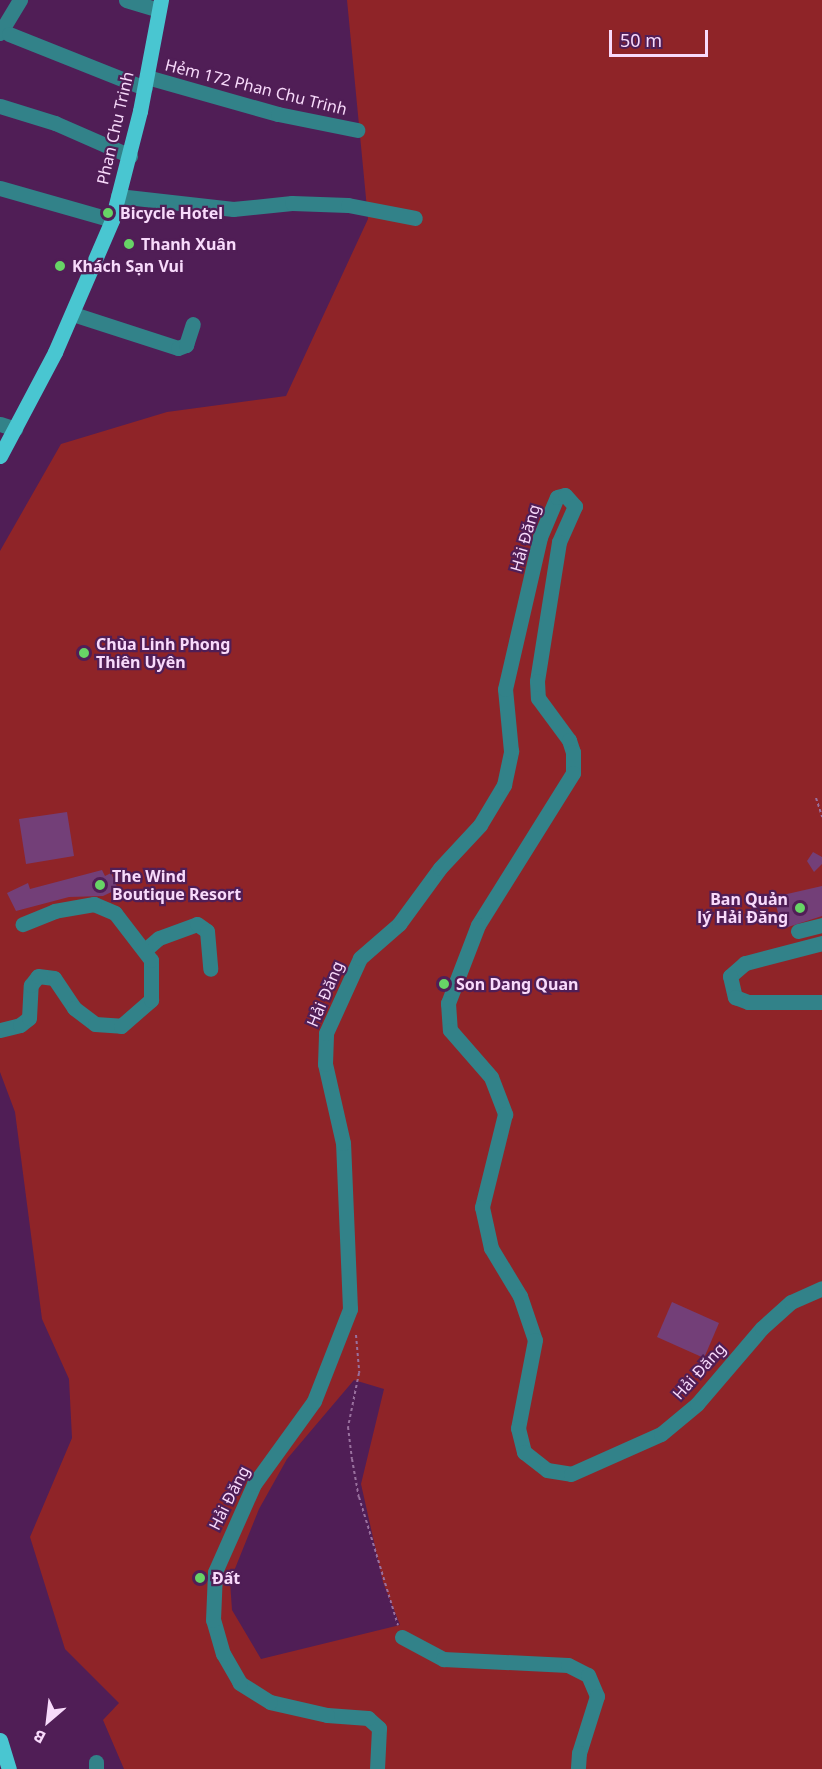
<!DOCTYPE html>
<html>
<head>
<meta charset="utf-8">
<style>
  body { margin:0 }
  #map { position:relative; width:822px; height:1769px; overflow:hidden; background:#501e56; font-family:"Noto Sans",sans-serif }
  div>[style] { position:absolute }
  .green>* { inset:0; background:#8f2428 }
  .building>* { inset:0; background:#733f78 }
  .path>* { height:2px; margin-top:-1px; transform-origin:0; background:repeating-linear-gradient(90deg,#99709e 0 3px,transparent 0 6px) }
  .minor>* { height:15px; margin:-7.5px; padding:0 7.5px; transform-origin:7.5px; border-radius:7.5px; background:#328289 }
  .major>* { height:15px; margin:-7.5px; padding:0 7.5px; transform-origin:7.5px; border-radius:7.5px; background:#49c6d1 }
  .dots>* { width:16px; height:16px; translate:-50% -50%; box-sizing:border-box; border:3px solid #501e56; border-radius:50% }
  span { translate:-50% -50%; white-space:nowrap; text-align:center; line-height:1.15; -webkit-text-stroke:4.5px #501e56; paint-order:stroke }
  .street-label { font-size:16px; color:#f8dafb }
  .poi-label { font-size:16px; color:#f8dafb; font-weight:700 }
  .left { translate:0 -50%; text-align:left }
  .right { translate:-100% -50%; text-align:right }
  .north { position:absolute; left:18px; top:1691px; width:60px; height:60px; -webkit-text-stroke:4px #501e56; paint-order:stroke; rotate:208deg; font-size:16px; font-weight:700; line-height:24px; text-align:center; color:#f8dafb }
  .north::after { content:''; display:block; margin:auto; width:21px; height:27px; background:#f8dafb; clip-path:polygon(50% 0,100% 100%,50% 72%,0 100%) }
  .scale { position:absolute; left:609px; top:30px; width:99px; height:27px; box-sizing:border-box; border:3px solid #f8dafb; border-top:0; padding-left:8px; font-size:18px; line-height:21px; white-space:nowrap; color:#f8dafb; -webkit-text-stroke:4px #501e56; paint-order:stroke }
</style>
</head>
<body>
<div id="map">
  <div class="green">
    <i style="clip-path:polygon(evenodd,347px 0,822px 0,822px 1769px,124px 1769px,103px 1720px,119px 1703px,65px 1649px,30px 1537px,72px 1438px,69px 1379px,42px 1319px,15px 1112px,0 1072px,0 551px,61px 444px,167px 412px,286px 396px,368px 219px,347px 0,354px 1380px,384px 1389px,361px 1484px,383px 1582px,400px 1625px,261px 1659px,232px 1610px,230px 1581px,259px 1509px,287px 1459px,354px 1380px)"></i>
  </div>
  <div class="building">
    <i style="clip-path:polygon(67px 812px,74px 856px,26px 864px,19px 819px)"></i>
    <i style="clip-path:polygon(813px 852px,822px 857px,822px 864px,814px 872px,807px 861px)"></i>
    <i style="clip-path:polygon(102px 870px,105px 876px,111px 873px,118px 889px,103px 896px,69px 897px,16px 911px,7px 893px,28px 883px,30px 889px)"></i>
    <i style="clip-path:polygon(822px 886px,822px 916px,782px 929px,774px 897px)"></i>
    <i style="clip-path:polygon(672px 1302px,719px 1323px,704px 1358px,657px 1337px)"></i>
  </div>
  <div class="path">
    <i style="left:816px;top:798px;width:20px;rotate:72deg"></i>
    <i style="left:356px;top:1335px;width:38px;rotate:85deg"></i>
    <i style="left:359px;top:1373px;width:55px;rotate:101.5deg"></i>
    <i style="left:348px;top:1427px;width:32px;rotate:83deg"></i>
    <i style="left:352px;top:1459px;width:39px;rotate:80deg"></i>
    <i style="left:359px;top:1497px;width:134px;rotate:73.1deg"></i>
  </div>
  <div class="minor">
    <i style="left:126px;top:0;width:34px;rotate:17deg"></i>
    <i style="left:0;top:33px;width:39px;rotate:-59deg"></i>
    <i style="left:9px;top:34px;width:146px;rotate:21.7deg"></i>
    <i style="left:147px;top:77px;width:136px;rotate:15.8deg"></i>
    <i style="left:278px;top:114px;width:81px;rotate:11.4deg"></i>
    <i style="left:0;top:106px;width:58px;rotate:17.2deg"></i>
    <i style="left:55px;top:123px;width:82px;rotate:23.7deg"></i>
    <i style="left:0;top:188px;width:116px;rotate:15.9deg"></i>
    <i style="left:118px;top:196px;width:116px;rotate:6.4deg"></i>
    <i style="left:233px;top:209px;width:59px;rotate:-5.8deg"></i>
    <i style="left:292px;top:203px;width:56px;rotate:2deg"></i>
    <i style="left:348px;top:205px;width:68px;rotate:11deg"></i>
    <i style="left:73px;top:314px;width:110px;rotate:17.9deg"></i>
    <i style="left:178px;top:348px;width:9px;rotate:-21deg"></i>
    <i style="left:186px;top:345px;width:22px;rotate:-72deg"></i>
    <i style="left:0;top:424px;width:16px;rotate:18deg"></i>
    <i style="left:798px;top:931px;width:25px;rotate:-14deg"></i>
    <i style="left:822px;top:943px;width:80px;rotate:165.4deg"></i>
    <i style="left:745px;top:963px;width:20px;rotate:139deg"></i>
    <i style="left:730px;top:976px;width:22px;rotate:77deg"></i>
    <i style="left:735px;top:997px;width:14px;rotate:21deg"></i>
    <i style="left:748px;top:1002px;width:74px"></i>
    <i style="left:145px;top:950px;width:18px;rotate:-41deg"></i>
    <i style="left:159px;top:938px;width:40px;rotate:-20.2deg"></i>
    <i style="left:197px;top:924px;width:12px;rotate:35deg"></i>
    <i style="left:207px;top:931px;width:38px;rotate:85deg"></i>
    <i style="left:0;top:1030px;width:21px;rotate:-14deg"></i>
    <i style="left:20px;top:1025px;width:11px;rotate:-38deg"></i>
    <i style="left:29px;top:1018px;width:33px;rotate:-87deg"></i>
    <i style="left:31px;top:985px;width:11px;rotate:-52deg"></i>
    <i style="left:38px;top:976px;width:16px;rotate:7deg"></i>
    <i style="left:54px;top:978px;width:36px;rotate:56deg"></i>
    <i style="left:74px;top:1008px;width:26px;rotate:37deg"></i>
    <i style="left:95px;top:1024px;width:26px;rotate:4deg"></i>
    <i style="left:121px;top:1026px;width:40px;rotate:-41deg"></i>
    <i style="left:151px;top:1000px;width:40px;rotate:-90deg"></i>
    <i style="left:151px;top:960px;width:59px;rotate:-127.5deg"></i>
    <i style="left:115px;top:913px;width:23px;rotate:-157deg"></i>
    <i style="left:94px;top:904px;width:40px;rotate:170deg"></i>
    <i style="left:55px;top:911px;width:35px;rotate:158deg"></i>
    <i style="left:402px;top:1637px;width:47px;rotate:28.2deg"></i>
    <i style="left:443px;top:1659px;width:125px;rotate:2.7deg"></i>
    <i style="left:568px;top:1665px;width:22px;rotate:27deg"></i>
    <i style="left:588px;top:1675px;width:23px;rotate:67deg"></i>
    <i style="left:597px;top:1696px;width:60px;rotate:107.5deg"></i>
    <i style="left:579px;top:1753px;width:16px;rotate:94deg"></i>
    <i style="left:96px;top:1769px;width:7px;rotate:-90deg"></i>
    <i style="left:377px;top:1769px;width:41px;rotate:-87.2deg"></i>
    <i style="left:379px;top:1728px;width:15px;rotate:-138deg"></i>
    <i style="left:368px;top:1718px;width:41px;rotate:-175.8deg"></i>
    <i style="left:327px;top:1715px;width:58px;rotate:-167.2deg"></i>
    <i style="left:270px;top:1702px;width:36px;rotate:-148deg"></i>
    <i style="left:240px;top:1683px;width:34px;rotate:-120deg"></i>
    <i style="left:223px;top:1654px;width:35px;rotate:-106deg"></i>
    <i style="left:213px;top:1620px;width:48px;rotate:-87.6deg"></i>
    <i style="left:215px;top:1572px;width:96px;rotate:-66.1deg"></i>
    <i style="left:254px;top:1484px;width:102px;rotate:-54.1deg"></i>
    <i style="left:314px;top:1401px;width:99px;rotate:-68.6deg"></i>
    <i style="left:350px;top:1309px;width:166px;rotate:-92.4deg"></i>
    <i style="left:343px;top:1143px;width:81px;rotate:-102.8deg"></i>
    <i style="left:325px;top:1064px;width:31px;rotate:-88deg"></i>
    <i style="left:326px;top:1033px;width:82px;rotate:-65.6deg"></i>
    <i style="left:360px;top:958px;width:52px;rotate:-41.1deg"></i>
    <i style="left:399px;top:924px;width:69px;rotate:-53.8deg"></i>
    <i style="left:440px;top:868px;width:59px;rotate:-47.1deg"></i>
    <i style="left:480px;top:825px;width:47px;rotate:-59deg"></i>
    <i style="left:504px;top:785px;width:35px;rotate:-78deg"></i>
    <i style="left:511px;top:751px;width:62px;rotate:-95.5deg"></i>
    <i style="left:505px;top:689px;width:156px;rotate:-77deg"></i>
    <i style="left:540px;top:537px;width:43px;rotate:-67deg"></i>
    <i style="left:557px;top:497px;width:8px;rotate:-14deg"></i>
    <i style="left:565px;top:495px;width:15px;rotate:48deg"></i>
    <i style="left:575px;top:506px;width:39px;rotate:114deg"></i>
    <i style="left:559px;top:542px;width:141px;rotate:99deg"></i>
    <i style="left:537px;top:681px;width:17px;rotate:87deg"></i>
    <i style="left:538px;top:698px;width:52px;rotate:53.6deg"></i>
    <i style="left:569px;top:740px;width:13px;rotate:72deg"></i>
    <i style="left:573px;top:752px;width:21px;rotate:90deg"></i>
    <i style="left:573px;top:773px;width:179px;rotate:122deg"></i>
    <i style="left:478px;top:925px;width:84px;rotate:111deg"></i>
    <i style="left:448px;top:1003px;width:27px;rotate:86deg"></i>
    <i style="left:450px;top:1030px;width:62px;rotate:48.9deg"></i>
    <i style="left:491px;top:1077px;width:40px;rotate:69deg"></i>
    <i style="left:505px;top:1114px;width:96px;rotate:103.9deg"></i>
    <i style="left:482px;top:1207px;width:42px;rotate:77.6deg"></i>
    <i style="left:491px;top:1248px;width:56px;rotate:58.9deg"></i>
    <i style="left:520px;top:1296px;width:46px;rotate:71.2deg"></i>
    <i style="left:535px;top:1340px;width:90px;rotate:100.9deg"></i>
    <i style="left:518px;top:1428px;width:25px;rotate:76deg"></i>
    <i style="left:524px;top:1452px;width:29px;rotate:38deg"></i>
    <i style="left:547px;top:1470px;width:24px;rotate:9deg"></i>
    <i style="left:571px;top:1474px;width:98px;rotate:-24deg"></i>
    <i style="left:661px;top:1434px;width:47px;rotate:-39.8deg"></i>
    <i style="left:697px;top:1404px;width:100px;rotate:-49.5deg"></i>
    <i style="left:762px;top:1328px;width:39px;rotate:-42deg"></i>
    <i style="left:791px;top:1302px;width:34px;rotate:-24deg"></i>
  </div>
  <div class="major">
    <i style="left:0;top:456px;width:118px;rotate:-62.1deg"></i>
    <i style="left:55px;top:352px;width:144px;rotate:-66.6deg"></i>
    <i style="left:112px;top:220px;width:113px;rotate:-75.6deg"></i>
    <i style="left:140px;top:111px;width:113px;rotate:-79.3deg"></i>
    <i style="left:0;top:1740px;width:30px;rotate:73deg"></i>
  </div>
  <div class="dots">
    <i style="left:108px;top:213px;background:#67d466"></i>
    <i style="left:129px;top:244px;background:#67d466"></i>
    <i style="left:60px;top:266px;background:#67d466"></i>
    <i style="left:84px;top:653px;background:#67d466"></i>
    <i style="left:100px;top:885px;background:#67d466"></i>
    <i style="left:800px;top:908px;background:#67d466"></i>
    <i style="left:444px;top:984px;background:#67d466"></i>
    <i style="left:200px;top:1578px;background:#67d466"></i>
  </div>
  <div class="street-label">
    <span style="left:256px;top:87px;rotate:14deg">Hẻm 172 Phan Chu Trinh</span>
    <span style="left:115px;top:128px;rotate:-77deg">Phan Chu Trinh</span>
    <span style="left:525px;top:538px;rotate:-74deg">Hải Đăng</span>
    <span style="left:325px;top:994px;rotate:-67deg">Hải Đăng</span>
    <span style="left:699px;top:1371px;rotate:-48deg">Hải Đăng</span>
    <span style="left:229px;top:1498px;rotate:-63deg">Hải Đăng</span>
  </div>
  <div class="poi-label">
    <span class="left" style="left:120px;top:213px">Bicycle Hotel</span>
    <span class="left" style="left:141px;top:244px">Thanh Xuân</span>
    <span class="left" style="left:72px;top:266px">Khách Sạn Vui</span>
    <span class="left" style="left:96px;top:653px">Chùa Linh Phong<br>Thiên Uyên</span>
    <span class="left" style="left:112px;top:885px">The Wind<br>Boutique Resort</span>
    <span class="right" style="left:788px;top:908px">Ban Quản<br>lý Hải Đăng</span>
    <span class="left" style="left:456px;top:984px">Son Dang Quan</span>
    <span class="left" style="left:212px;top:1578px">Đất</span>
  </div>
  <div class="north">B</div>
  <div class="scale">50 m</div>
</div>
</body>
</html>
